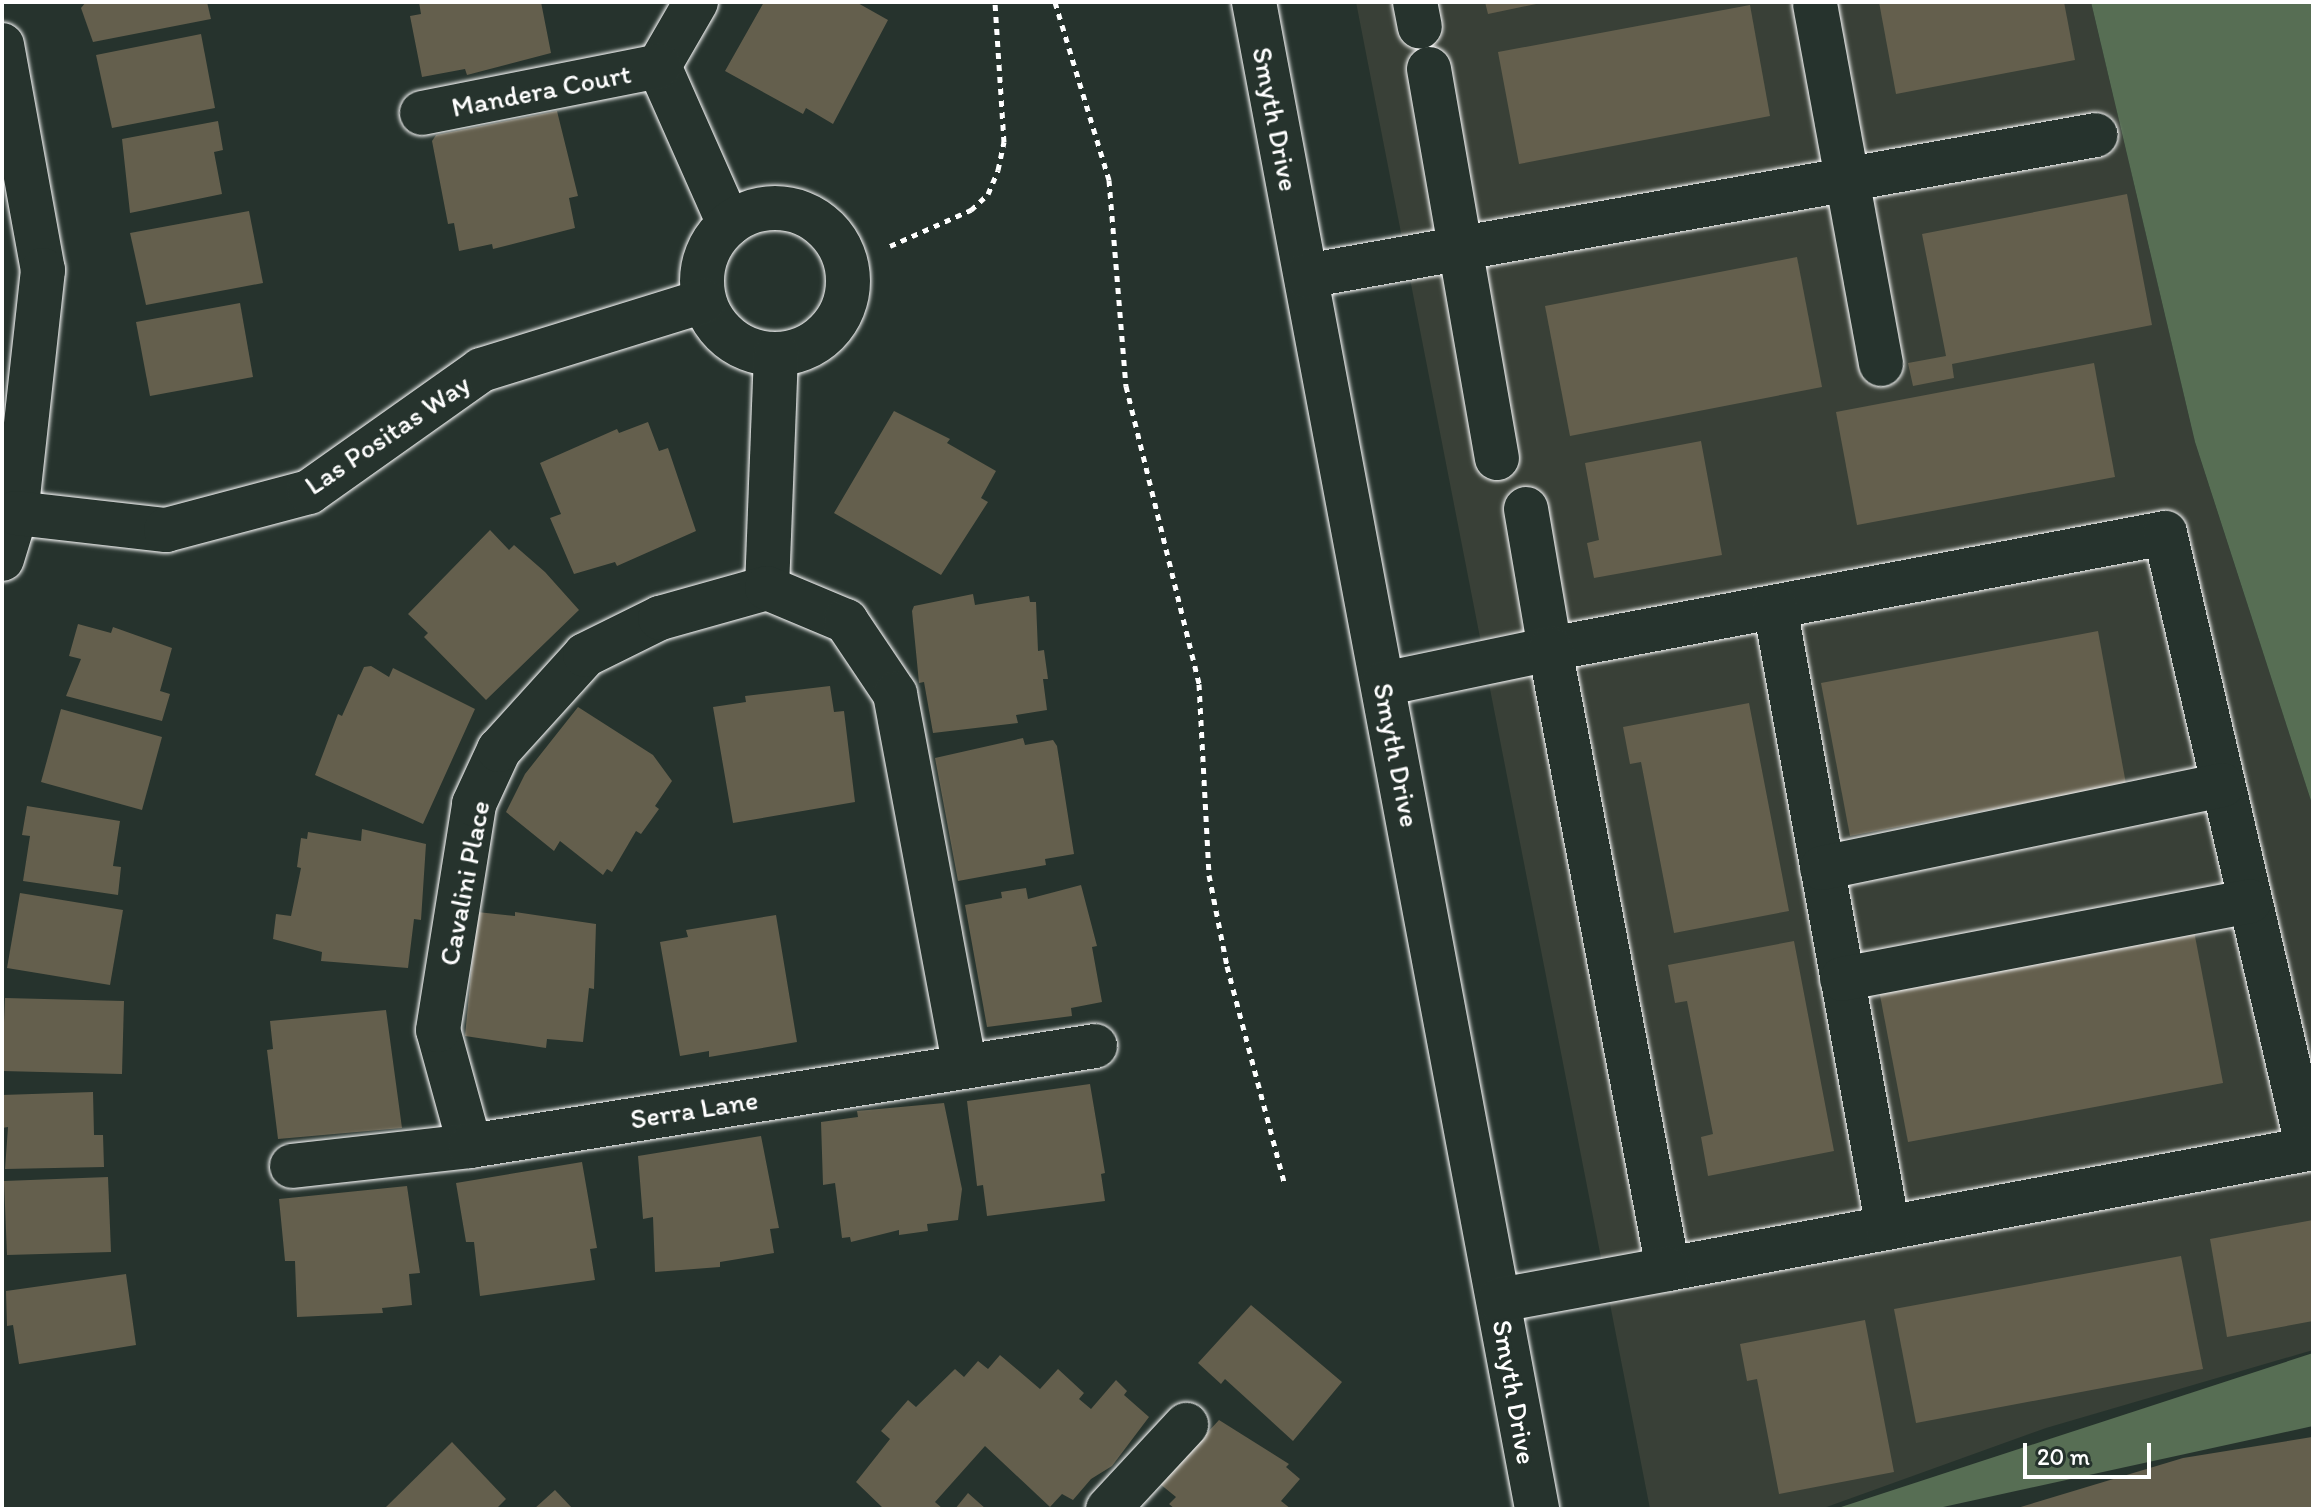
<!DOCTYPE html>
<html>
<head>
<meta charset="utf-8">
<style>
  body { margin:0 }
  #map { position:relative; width:2315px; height:1511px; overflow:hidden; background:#26332d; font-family:Itim,sans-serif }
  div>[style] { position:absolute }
  .built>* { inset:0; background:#394037 }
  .green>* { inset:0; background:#576e54 }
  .building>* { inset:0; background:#645f4d }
  .path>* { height:5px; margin-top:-2.5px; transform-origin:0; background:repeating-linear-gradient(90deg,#fff 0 6px,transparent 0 12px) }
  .roads { filter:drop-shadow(0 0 2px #fff) drop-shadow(0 0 2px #fff) }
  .minor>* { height:44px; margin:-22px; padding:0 22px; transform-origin:22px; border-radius:22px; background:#26332d }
  .minor>.ring { margin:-22px; padding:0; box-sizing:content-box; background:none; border:44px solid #26332d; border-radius:50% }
  span { translate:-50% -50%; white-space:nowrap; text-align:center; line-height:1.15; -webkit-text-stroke:6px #26332d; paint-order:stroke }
  .street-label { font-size:28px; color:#fff }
  .frame { position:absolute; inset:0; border:4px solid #fff; pointer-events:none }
  .scale { position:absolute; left:2023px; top:1443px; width:128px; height:36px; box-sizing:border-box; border:4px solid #fff; border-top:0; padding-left:10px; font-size:24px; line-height:28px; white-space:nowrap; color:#fff; -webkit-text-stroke:6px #26332d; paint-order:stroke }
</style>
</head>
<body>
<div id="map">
  <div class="built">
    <i style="clip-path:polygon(1356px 2px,2091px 2px,2195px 442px,2313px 807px,2313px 1350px,2046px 1428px,1821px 1509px,1650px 1509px)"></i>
  </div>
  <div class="green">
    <i style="clip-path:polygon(2091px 2px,2313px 2px,2313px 807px,2195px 442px)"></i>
    <i style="clip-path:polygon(2313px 1353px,2313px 1426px,1934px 1509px,1835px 1509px)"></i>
  </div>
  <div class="building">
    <i style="clip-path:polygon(86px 2px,207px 2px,211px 19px,93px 42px,81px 8px)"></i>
    <i style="clip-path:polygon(419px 2px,541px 2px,551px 53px,467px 75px,465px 69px,422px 77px,410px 16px,421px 14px)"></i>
    <i style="clip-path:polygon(764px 2px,856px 2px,888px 20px,833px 124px,806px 108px,803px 114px,725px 71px)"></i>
    <i style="clip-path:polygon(1485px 2px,1541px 2px,1541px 3px,1488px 14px)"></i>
    <i style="clip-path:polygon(1879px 2px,2064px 2px,2075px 60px,1896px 94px)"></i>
    <i style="clip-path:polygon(1750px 5px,1770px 116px,1519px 164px,1498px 52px)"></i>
    <i style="clip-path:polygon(201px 34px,215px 108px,112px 128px,96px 55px)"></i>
    <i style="clip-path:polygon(557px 111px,578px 196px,569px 198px,575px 228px,493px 249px,492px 244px,459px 251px,454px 223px,448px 224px,432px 141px,436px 135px)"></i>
    <i style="clip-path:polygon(218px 121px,223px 150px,214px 152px,222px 194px,130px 213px,122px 139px)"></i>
    <i style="clip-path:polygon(2127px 194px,2152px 325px,1952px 364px,1954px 378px,1913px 386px,1908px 363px,1946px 356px,1922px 234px)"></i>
    <i style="clip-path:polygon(249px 211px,263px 283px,146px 305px,130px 233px)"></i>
    <i style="clip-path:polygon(1797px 257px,1822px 387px,1570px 436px,1545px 306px)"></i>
    <i style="clip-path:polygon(240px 303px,253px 377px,150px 396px,136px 322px)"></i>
    <i style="clip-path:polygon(2094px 363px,2115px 477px,1857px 525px,1836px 412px)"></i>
    <i style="clip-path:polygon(894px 411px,950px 439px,947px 443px,996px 471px,981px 498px,988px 502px,941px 575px,834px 513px)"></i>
    <i style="clip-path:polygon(648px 422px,659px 451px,668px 448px,696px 531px,617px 566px,615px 562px,574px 574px,550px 518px,561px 514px,540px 463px,617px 429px,619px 433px)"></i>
    <i style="clip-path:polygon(1701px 441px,1722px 555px,1594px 578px,1587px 543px,1599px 540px,1585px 463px)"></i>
    <i style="clip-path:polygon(490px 530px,509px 550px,514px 545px,545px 572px,579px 610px,486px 700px,424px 637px,428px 633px,408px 614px)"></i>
    <i style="clip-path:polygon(973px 594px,975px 605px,1029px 596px,1030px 602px,1036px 602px,1038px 651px,1044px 650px,1048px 679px,1043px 679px,1047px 710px,1016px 715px,1018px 723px,933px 733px,924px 682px,919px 683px,912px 611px,914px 606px)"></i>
    <i style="clip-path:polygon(78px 624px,111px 633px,113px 627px,172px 648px,160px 691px,170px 694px,162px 721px,66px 696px,81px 659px,69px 656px)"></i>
    <i style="clip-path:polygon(2098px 631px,2126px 784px,1850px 836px,1821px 683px)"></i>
    <i style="clip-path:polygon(371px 666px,389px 677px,393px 668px,475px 709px,423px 824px,315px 775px,338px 714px,342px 716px,364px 667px)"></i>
    <i style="clip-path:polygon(830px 686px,834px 712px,844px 711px,855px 802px,733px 823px,713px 707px,746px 702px,745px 696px)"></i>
    <i style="clip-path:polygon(1749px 703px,1789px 911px,1674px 933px,1641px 762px,1630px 764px,1623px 727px)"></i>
    <i style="clip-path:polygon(578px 707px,653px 755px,672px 781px,655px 806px,659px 809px,641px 834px,636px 831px,612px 872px,607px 869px,603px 875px,560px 841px,554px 851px,506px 812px,525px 774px)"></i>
    <i style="clip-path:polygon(61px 709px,162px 737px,142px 810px,41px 782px)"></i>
    <i style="clip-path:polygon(1023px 738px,1025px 745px,1053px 740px,1057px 746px,1074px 854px,1045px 859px,1046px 865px,958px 881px,935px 758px)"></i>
    <i style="clip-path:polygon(27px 806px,120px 821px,113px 866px,121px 867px,118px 895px,23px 881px,30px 836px,22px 835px)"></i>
    <i style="clip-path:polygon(362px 829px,426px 844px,421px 920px,414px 919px,408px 968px,321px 961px,322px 952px,273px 939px,276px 914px,291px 916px,301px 868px,297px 867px,301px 838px,307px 839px,308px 832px,361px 841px)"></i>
    <i style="clip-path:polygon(1081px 885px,1097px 946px,1092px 947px,1102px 1002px,1071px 1008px,1072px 1016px,987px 1027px,965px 905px,1002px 898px,1001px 892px,1026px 888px,1028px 899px)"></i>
    <i style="clip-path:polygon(20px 893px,123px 910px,110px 985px,7px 968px)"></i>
    <i style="clip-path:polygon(477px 912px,515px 916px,515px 912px,596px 924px,594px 989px,589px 988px,583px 1042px,547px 1039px,546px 1048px,465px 1036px)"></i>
    <i style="clip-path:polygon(776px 915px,797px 1042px,709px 1057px,709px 1051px,680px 1056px,660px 942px,688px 937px,686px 930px)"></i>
    <i style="clip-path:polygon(2194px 931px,2223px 1083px,1908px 1142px,1879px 990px)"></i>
    <i style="clip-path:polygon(1794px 941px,1834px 1151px,1708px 1176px,1701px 1137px,1713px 1134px,1687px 1001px,1675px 1003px,1668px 965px)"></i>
    <i style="clip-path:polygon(5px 998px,124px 1001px,122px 1074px,2px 1071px)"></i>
    <i style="clip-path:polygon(386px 1010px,402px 1128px,278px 1139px,267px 1050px,273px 1049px,270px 1021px)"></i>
    <i style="clip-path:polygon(1090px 1084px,1105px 1173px,1101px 1174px,1105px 1201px,987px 1216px,983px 1185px,977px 1186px,967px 1101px)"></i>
    <i style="clip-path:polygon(93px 1092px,94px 1135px,103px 1135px,104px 1167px,5px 1169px,8px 1127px,2px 1128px,2px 1095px)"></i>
    <i style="clip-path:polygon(944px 1103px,962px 1189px,958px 1220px,927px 1224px,928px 1231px,899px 1235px,899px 1230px,851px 1242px,850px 1237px,842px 1238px,835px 1183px,823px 1185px,821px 1122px,858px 1117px,857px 1111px)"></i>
    <i style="clip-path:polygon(761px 1136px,779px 1228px,770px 1229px,774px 1253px,720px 1262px,720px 1267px,655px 1272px,653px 1217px,643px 1219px,638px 1156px)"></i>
    <i style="clip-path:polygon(582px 1162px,597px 1248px,590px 1249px,595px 1280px,480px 1296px,474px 1242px,466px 1242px,456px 1183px)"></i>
    <i style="clip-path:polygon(108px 1177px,111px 1252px,7px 1255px,4px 1181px)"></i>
    <i style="clip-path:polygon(407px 1186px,420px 1273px,409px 1274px,412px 1305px,382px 1308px,383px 1313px,297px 1317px,295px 1261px,285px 1261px,279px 1199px)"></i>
    <i style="clip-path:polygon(2313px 1220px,2313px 1321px,2227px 1337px,2210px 1239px)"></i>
    <i style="clip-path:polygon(2181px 1256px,2203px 1369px,1916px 1423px,1894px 1309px)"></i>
    <i style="clip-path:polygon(126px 1274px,136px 1345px,19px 1364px,13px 1325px,7px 1326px,6px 1291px)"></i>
    <i style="clip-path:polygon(1251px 1305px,1342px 1382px,1293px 1441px,1225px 1379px,1221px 1384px,1198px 1363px)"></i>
    <i style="clip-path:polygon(1865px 1320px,1894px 1472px,1779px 1494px,1757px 1379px,1747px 1381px,1740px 1344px)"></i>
    <i style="clip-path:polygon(1000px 1355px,1040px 1389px,1058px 1369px,1084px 1393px,1079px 1399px,1091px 1409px,1116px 1380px,1127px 1391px,1124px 1395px,1149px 1417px,1112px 1466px,1091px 1479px,1073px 1500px,1062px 1494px,1050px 1507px,985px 1446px,935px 1502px,943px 1509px,884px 1509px,856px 1482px,890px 1439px,881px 1431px,908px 1400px,916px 1407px,955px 1369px,964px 1377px,978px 1361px,988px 1369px)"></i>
    <i style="clip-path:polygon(1219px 1420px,1289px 1464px,1286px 1467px,1300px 1479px,1281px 1501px,1291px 1509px,1175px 1509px,1169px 1504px,1176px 1497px,1160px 1484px)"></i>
    <i style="clip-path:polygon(2312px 1437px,2313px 1509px,2014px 1509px,2183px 1458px)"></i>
    <i style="clip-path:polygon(452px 1442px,506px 1499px,496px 1509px,384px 1509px)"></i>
    <i style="clip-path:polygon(555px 1490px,573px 1509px,534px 1509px)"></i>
    <i style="clip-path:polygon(968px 1493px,986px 1509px,955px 1509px)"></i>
  </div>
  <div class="path">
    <i style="left:1055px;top:2px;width:186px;rotate:73.1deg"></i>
    <i style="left:1109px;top:180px;width:207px;rotate:85.3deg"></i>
    <i style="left:1126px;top:386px;width:307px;rotate:76.2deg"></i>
    <i style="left:1199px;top:684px;width:191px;rotate:87deg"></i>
    <i style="left:1209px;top:875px;width:93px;rotate:78.8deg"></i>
    <i style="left:1227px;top:966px;width:227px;rotate:75.2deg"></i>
    <i style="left:890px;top:246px;width:89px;rotate:-24deg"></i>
    <i style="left:971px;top:210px;width:23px;rotate:-43deg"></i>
    <i style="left:988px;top:194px;width:26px;rotate:-67deg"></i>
    <i style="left:998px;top:170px;width:29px;rotate:-78deg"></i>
    <i style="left:1004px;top:142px;width:140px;rotate:-93.7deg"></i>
  </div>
  <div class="roads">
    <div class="minor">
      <i style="left:696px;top:2px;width:74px;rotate:120deg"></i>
      <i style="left:659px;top:66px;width:173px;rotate:66.1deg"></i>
      <i style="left:1254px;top:2px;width:1533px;rotate:79.36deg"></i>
      <i style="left:1415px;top:2px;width:25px;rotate:79deg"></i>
      <i style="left:1815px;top:4px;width:366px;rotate:79.6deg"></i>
      <i style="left:2px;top:45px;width:229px;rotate:79.7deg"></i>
      <i style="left:43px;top:270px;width:244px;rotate:96.3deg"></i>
      <i style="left:16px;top:513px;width:48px;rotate:106.9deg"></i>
      <i style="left:1429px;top:69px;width:395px;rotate:80.1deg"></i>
      <i style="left:422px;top:113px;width:242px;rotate:-11.2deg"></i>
      <i class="ring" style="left:702px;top:208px;width:102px;height:102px"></i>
      <i style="left:1306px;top:276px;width:802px;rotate:-10.12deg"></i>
      <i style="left:1526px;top:509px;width:142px;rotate:80.3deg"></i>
      <i style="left:1550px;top:649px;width:626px;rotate:-10.68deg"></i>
      <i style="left:2165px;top:533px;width:632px;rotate:76.93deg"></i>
      <i style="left:2308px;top:1149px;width:651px;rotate:169.38deg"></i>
      <i style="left:16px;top:513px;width:151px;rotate:6.5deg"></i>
      <i style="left:166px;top:530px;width:148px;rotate:-14.9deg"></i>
      <i style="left:309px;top:492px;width:211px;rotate:-35.3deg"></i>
      <i style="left:481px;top:370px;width:233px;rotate:-17.2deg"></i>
      <i style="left:767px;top:588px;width:234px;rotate:-87.8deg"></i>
      <i style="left:1775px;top:607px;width:631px;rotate:79.69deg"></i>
      <i style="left:1383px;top:684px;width:171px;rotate:-11.8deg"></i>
      <i style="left:1550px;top:649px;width:631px;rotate:79.22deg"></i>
      <i style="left:1668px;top:1269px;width:172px;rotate:169.6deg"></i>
      <i style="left:1822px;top:868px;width:409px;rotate:-11.7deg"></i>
      <i style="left:1842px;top:979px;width:415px;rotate:-10.8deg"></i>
      <i style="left:470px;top:1146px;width:120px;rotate:-105.4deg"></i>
      <i style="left:438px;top:1030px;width:229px;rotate:-80.9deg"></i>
      <i style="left:474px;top:804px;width:60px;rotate:-65.2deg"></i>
      <i style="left:499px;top:750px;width:128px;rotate:-47.8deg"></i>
      <i style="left:585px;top:655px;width:84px;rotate:-26.3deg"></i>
      <i style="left:660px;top:618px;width:111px;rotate:-15.7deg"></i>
      <i style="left:767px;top:588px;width:86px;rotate:22.7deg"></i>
      <i style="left:846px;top:621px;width:88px;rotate:56.1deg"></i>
      <i style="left:895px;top:694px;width:376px;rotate:79.4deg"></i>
      <i style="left:292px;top:1166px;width:179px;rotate:-6.4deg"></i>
      <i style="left:470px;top:1146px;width:633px;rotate:-9.09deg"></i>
      <i style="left:1108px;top:1509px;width:115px;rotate:-47.1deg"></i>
    </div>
  </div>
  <div class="street-label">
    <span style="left:541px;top:90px;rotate:-11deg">Mandera Court</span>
    <span style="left:1276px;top:119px;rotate:79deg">Smyth Drive</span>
    <span style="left:387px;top:434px;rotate:-34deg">Las Positas Way</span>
    <span style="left:1397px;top:755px;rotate:79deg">Smyth Drive</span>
    <span style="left:464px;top:883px;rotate:-79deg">Cavalini Place</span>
    <span style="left:694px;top:1109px;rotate:-9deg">Serra Lane</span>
    <span style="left:1515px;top:1392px;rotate:80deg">Smyth Drive</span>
  </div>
  <div class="frame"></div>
  <div class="scale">20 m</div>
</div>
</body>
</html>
